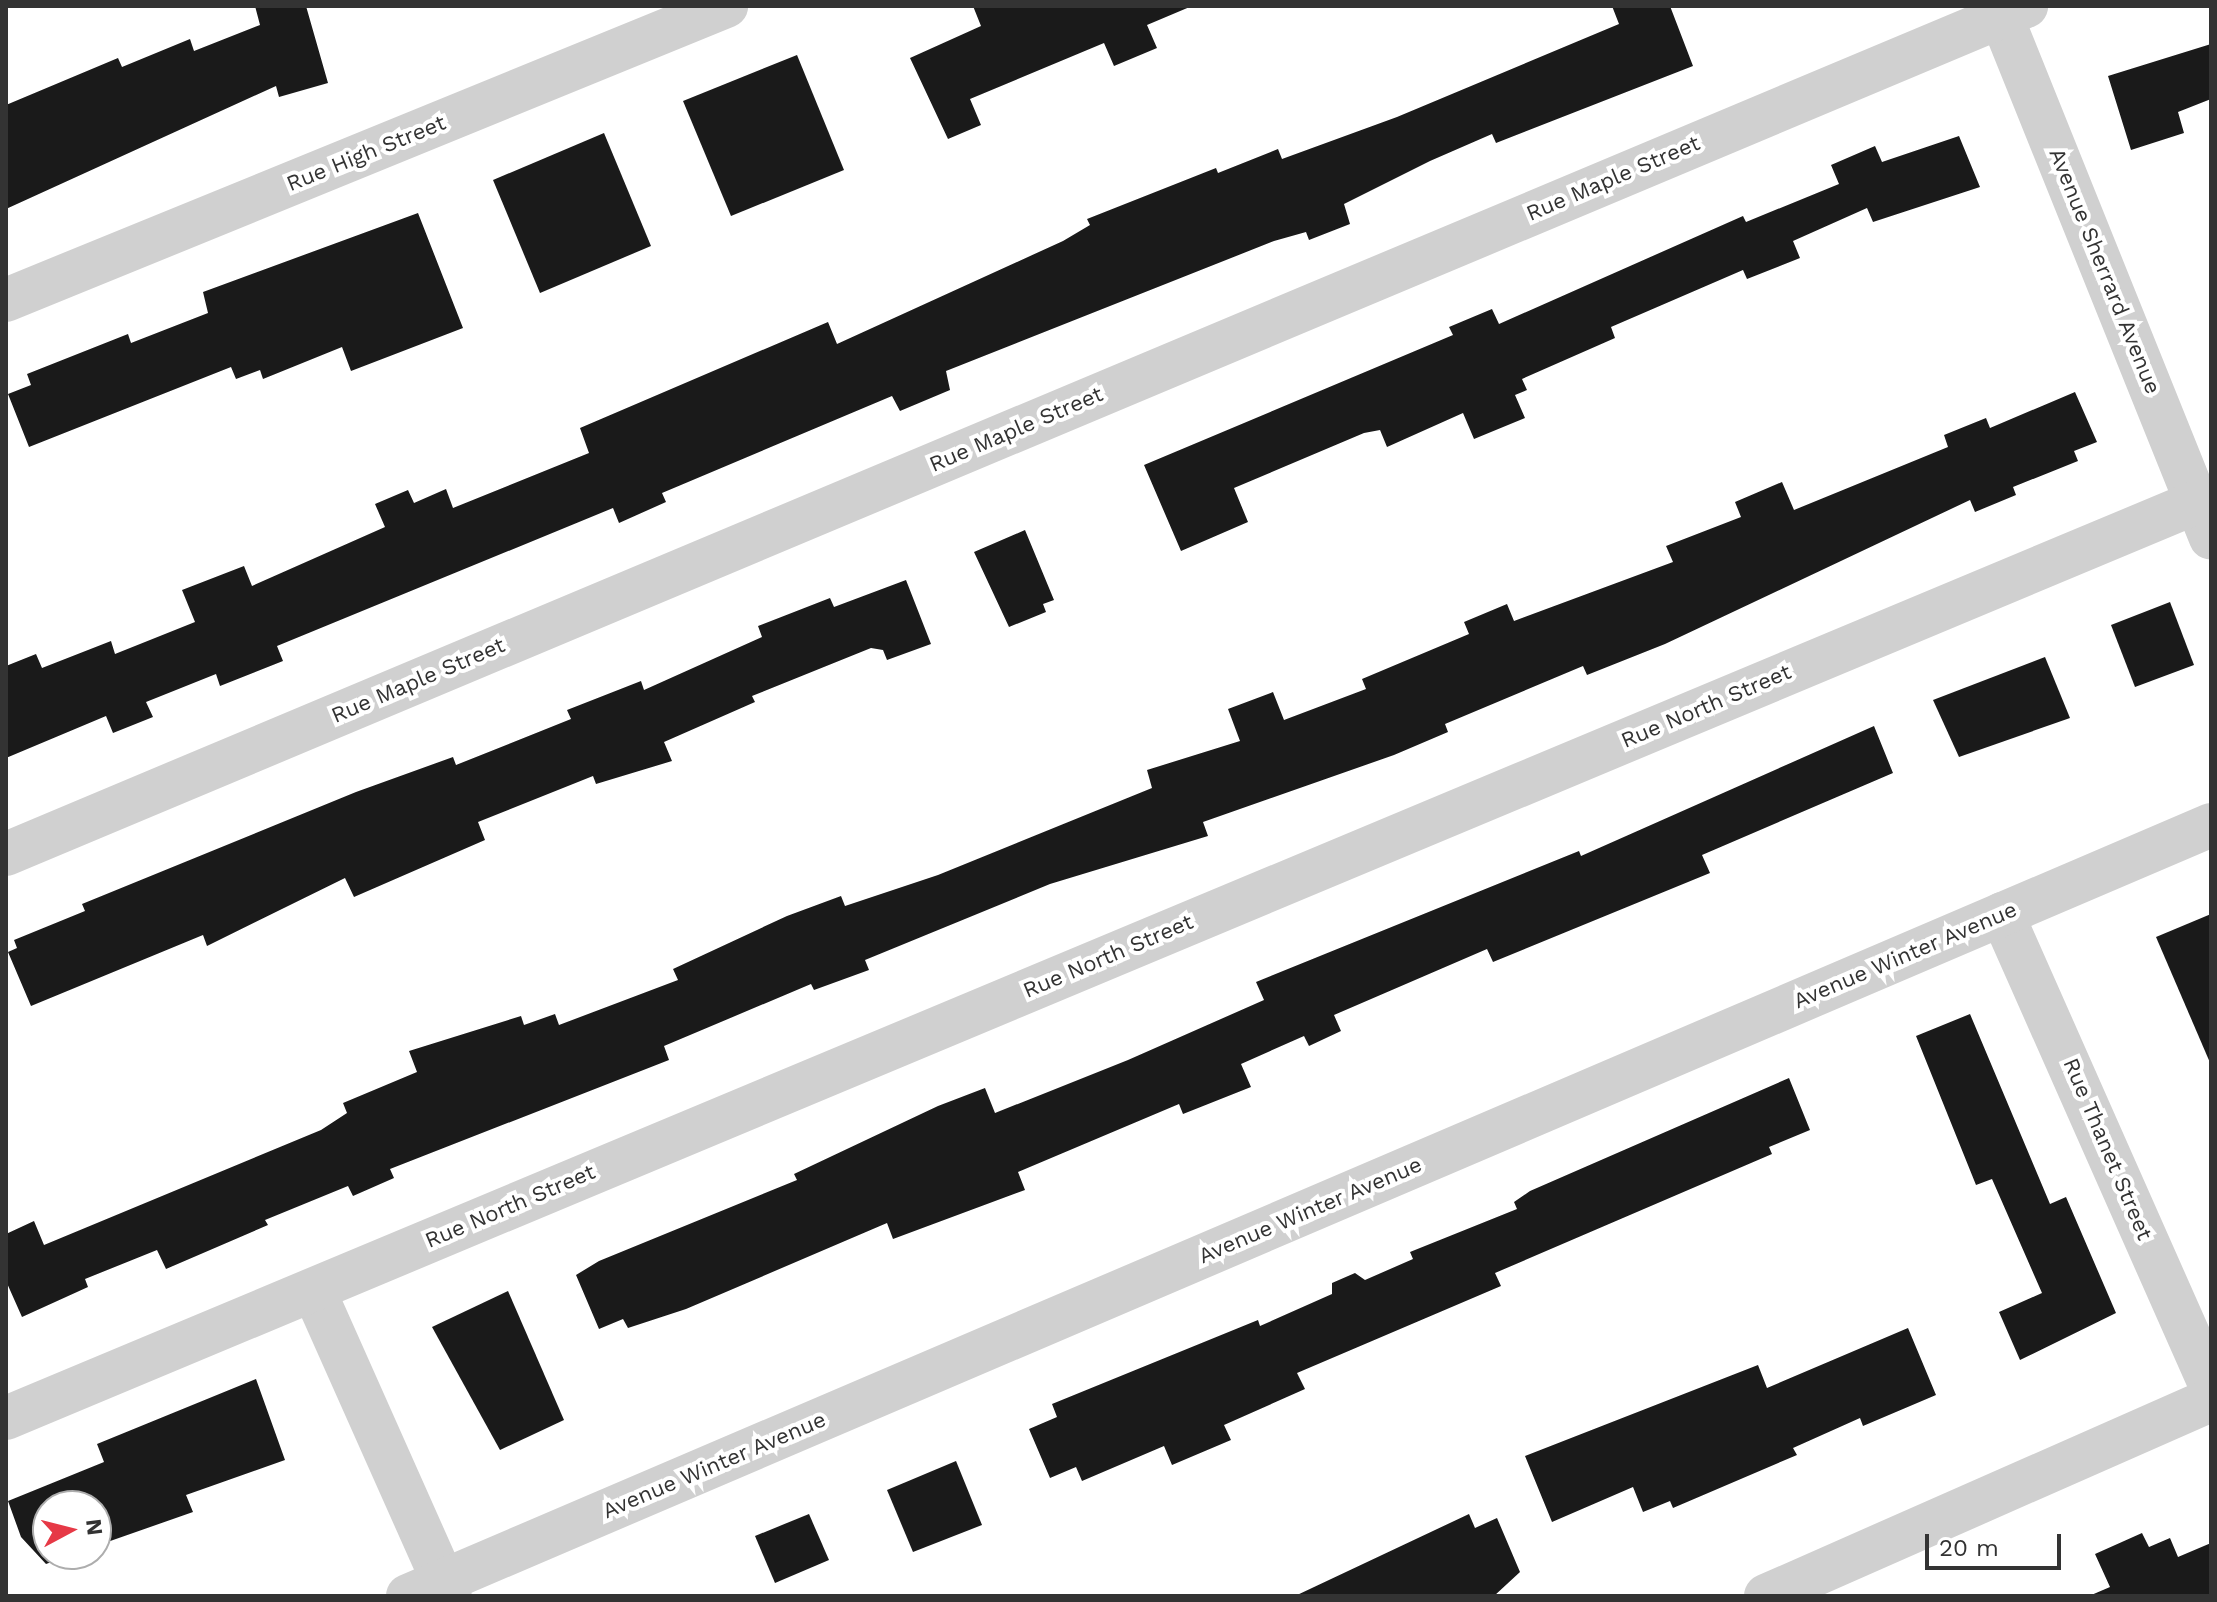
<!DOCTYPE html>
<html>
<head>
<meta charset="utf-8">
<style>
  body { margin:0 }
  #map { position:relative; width:2217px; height:1602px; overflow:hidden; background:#fff; font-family:"Work Sans",sans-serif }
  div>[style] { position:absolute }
  .building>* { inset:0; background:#1a1a1a }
  .street>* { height:44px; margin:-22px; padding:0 22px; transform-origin:22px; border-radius:22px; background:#d0d0d0 }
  span { translate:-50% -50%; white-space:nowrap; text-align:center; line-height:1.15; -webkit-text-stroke:8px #fff; paint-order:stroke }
  .street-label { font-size:22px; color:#333 }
  .frame { position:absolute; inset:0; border:8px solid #333; pointer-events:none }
  .north { position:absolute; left:32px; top:1490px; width:80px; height:80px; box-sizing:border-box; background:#fff; border:2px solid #adadad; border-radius:50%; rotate:83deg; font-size:22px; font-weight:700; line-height:32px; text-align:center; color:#333 }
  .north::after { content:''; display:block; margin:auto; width:28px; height:36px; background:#e63946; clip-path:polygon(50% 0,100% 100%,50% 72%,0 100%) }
  .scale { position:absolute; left:1925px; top:1534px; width:136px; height:36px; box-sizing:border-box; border:4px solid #333; border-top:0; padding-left:10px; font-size:24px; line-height:28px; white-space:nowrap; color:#333; -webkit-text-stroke:6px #fff; paint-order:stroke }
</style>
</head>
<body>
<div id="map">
  <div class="building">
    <i style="clip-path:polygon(255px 6px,306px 6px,328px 83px,279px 97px,276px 86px,6px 209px,6px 105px,118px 58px,122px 67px,190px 39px,194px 51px,260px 25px)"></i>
    <i style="clip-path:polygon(973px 6px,1192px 6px,1147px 25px,1157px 48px,1114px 66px,1104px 43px,970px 99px,981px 125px,948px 139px,910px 58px,981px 26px)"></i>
    <i style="clip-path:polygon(1612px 6px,1670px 6px,1693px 66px,1496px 143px,1492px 134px,1430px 161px,1344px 204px,1350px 224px,1309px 240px,1306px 232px,1274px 241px,946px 371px,950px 390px,900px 411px,892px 396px,662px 493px,666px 502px,619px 523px,613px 508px,277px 646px,283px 661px,220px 686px,216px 674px,146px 702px,153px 717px,113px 733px,106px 716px,6px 758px,6px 666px,36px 654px,42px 668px,111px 641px,115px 654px,195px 622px,182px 590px,244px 566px,252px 586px,385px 527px,375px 504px,408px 490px,414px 503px,446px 489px,453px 508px,589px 453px,580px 428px,828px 322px,837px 344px,1063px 241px,1090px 225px,1087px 219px,1216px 168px,1218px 173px,1278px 149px,1282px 159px,1397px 117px,1619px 24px)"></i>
    <i style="clip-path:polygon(2211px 44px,2211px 99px,2178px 112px,2184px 133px,2131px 150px,2108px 76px)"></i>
    <i style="clip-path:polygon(797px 55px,844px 170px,731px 216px,683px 101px)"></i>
    <i style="clip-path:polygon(604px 133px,651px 246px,540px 293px,493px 180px)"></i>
    <i style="clip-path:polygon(1959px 136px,1980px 187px,1873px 222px,1867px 208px,1793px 241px,1800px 258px,1747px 279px,1743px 270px,1611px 327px,1615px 338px,1522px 379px,1527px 390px,1515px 395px,1525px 418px,1474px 439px,1463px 413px,1387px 447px,1380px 430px,1364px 433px,1234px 488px,1248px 522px,1181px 551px,1144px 465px,1453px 335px,1449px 327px,1492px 309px,1499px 324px,1743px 216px,1746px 222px,1839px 184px,1831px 165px,1875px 146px,1882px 162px)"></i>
    <i style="clip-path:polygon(418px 213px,463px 328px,351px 371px,342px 347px,263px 379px,260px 370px,236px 379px,231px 367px,29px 447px,8px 394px,31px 385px,27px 374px,128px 334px,131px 343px,208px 313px,203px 292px)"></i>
    <i style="clip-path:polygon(2075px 392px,2097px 442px,2074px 451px,2078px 461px,2013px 487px,2016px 495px,1975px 512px,1970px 500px,1665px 644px,1587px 675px,1583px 666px,1445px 724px,1448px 732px,1394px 755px,1203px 822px,1208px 836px,1050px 884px,865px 960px,869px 970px,814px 990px,811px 984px,664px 1046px,669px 1060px,390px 1169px,394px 1178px,353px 1196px,348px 1186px,265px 1220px,268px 1225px,166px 1269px,157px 1250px,85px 1279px,88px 1287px,22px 1317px,6px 1281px,6px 1234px,34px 1221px,44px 1245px,321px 1130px,347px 1113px,343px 1103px,417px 1072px,409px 1051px,521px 1016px,524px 1025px,555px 1014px,559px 1025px,678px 980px,673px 969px,787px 916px,841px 896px,845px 906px,938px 875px,1152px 788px,1147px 770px,1240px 741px,1228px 709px,1273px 692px,1284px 720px,1366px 689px,1362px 679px,1469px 634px,1464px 622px,1507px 604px,1514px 621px,1673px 562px,1666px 546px,1741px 517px,1735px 502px,1782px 482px,1794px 510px,1948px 447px,1944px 435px,1986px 418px,1990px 428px)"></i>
    <i style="clip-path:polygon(1025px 530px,1054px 600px,1043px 604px,1046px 612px,1009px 627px,974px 552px)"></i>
    <i style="clip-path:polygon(906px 580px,931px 644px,887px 660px,883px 650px,871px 648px,752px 696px,755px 702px,664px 742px,672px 761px,596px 784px,593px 776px,478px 822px,485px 840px,354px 897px,345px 878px,207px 946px,203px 935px,31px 1006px,8px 952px,17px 948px,14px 940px,85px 911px,82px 904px,356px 792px,453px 757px,456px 765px,571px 719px,567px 710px,641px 681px,644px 690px,762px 637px,758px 626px,830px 598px,834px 607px)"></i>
    <i style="clip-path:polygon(2170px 602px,2194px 665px,2135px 687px,2111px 625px)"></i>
    <i style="clip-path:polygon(2045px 657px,2070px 718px,1959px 757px,1933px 700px)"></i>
    <i style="clip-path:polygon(1874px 726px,1893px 773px,1702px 855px,1710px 873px,1493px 962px,1487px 949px,1334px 1015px,1341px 1031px,1309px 1046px,1304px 1036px,1241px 1064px,1251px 1087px,1183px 1114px,1179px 1104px,1018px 1172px,1025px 1190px,893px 1239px,887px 1223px,686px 1309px,628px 1328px,623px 1319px,599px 1329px,576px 1275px,599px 1261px,797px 1180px,794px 1174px,938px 1106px,985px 1088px,995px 1113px,1128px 1060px,1264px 1000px,1256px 982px,1579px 851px,1581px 856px)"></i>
    <i style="clip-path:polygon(2211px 914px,2211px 1065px,2156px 937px)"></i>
    <i style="clip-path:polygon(1970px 1014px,2050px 1204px,2066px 1197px,2116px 1313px,2020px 1360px,1999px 1312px,2042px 1293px,1992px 1179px,1976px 1185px,1916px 1036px)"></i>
    <i style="clip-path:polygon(1789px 1078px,1810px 1130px,1769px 1147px,1772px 1154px,1495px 1273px,1501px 1286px,1297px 1373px,1305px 1389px,1224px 1425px,1231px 1440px,1172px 1465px,1164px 1446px,1082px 1481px,1076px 1467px,1050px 1478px,1029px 1429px,1057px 1417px,1052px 1404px,1258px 1320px,1260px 1326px,1332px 1294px,1332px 1283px,1355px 1273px,1365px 1280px,1413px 1259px,1410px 1252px,1517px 1209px,1514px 1202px,1530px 1191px)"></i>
    <i style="clip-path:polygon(508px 1291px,564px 1420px,500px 1450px,432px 1327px)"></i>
    <i style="clip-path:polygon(1908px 1328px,1936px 1395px,1863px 1426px,1860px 1418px,1793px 1448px,1797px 1455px,1673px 1508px,1670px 1501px,1643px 1512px,1633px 1487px,1552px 1522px,1525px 1456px,1758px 1365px,1767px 1388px)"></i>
    <i style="clip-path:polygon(256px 1379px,285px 1460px,186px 1495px,193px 1512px,96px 1546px,96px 1506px,48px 1506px,48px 1554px,74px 1554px,46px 1564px,21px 1537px,8px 1501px,104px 1462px,97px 1444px)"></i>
    <i style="clip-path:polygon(956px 1461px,982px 1525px,913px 1552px,887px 1490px)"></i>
    <i style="clip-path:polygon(809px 1514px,829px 1560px,775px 1583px,755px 1536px)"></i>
    <i style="clip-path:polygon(1469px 1514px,1475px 1528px,1497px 1518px,1520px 1572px,1494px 1596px,1295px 1596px)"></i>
    <i style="clip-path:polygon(2142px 1533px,2149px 1547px,2170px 1538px,2178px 1557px,2211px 1543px,2211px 1596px,2089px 1596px,2110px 1587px,2095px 1554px)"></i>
  </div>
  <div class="street">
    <i style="left:1997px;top:6px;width:573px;rotate:68.09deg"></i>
    <i style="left:6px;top:300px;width:778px;rotate:-22.21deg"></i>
    <i style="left:6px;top:854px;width:2191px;rotate:-22.77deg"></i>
    <i style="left:2002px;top:914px;width:516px;rotate:66.12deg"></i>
    <i style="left:314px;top:1291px;width:334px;rotate:66deg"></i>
    <i style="left:6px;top:1418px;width:2390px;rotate:-22.69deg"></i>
    <i style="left:408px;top:1596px;width:1961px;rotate:-23.15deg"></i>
    <i style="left:1766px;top:1596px;width:486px;rotate:-23.8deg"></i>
  </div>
  <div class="street-label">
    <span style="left:366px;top:153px;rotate:-22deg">Rue High Street</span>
    <span style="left:1613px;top:178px;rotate:-23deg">Rue Maple Street</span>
    <span style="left:2105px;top:271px;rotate:68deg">Avenue Sherrard Avenue</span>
    <span style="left:1016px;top:429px;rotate:-23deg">Rue Maple Street</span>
    <span style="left:418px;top:680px;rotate:-23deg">Rue Maple Street</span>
    <span style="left:1706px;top:706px;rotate:-23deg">Rue North Street</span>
    <span style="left:1905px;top:955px;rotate:-23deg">Avenue Winter Avenue</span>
    <span style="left:1108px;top:956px;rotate:-23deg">Rue North Street</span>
    <span style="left:2108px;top:1149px;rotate:67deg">Rue Thanet Street</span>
    <span style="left:510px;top:1206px;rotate:-23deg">Rue North Street</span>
    <span style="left:1310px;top:1210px;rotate:-23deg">Avenue Winter Avenue</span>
    <span style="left:714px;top:1465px;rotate:-23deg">Avenue Winter Avenue</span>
  </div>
  <div class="frame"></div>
  <div class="north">N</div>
  <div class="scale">20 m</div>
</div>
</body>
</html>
